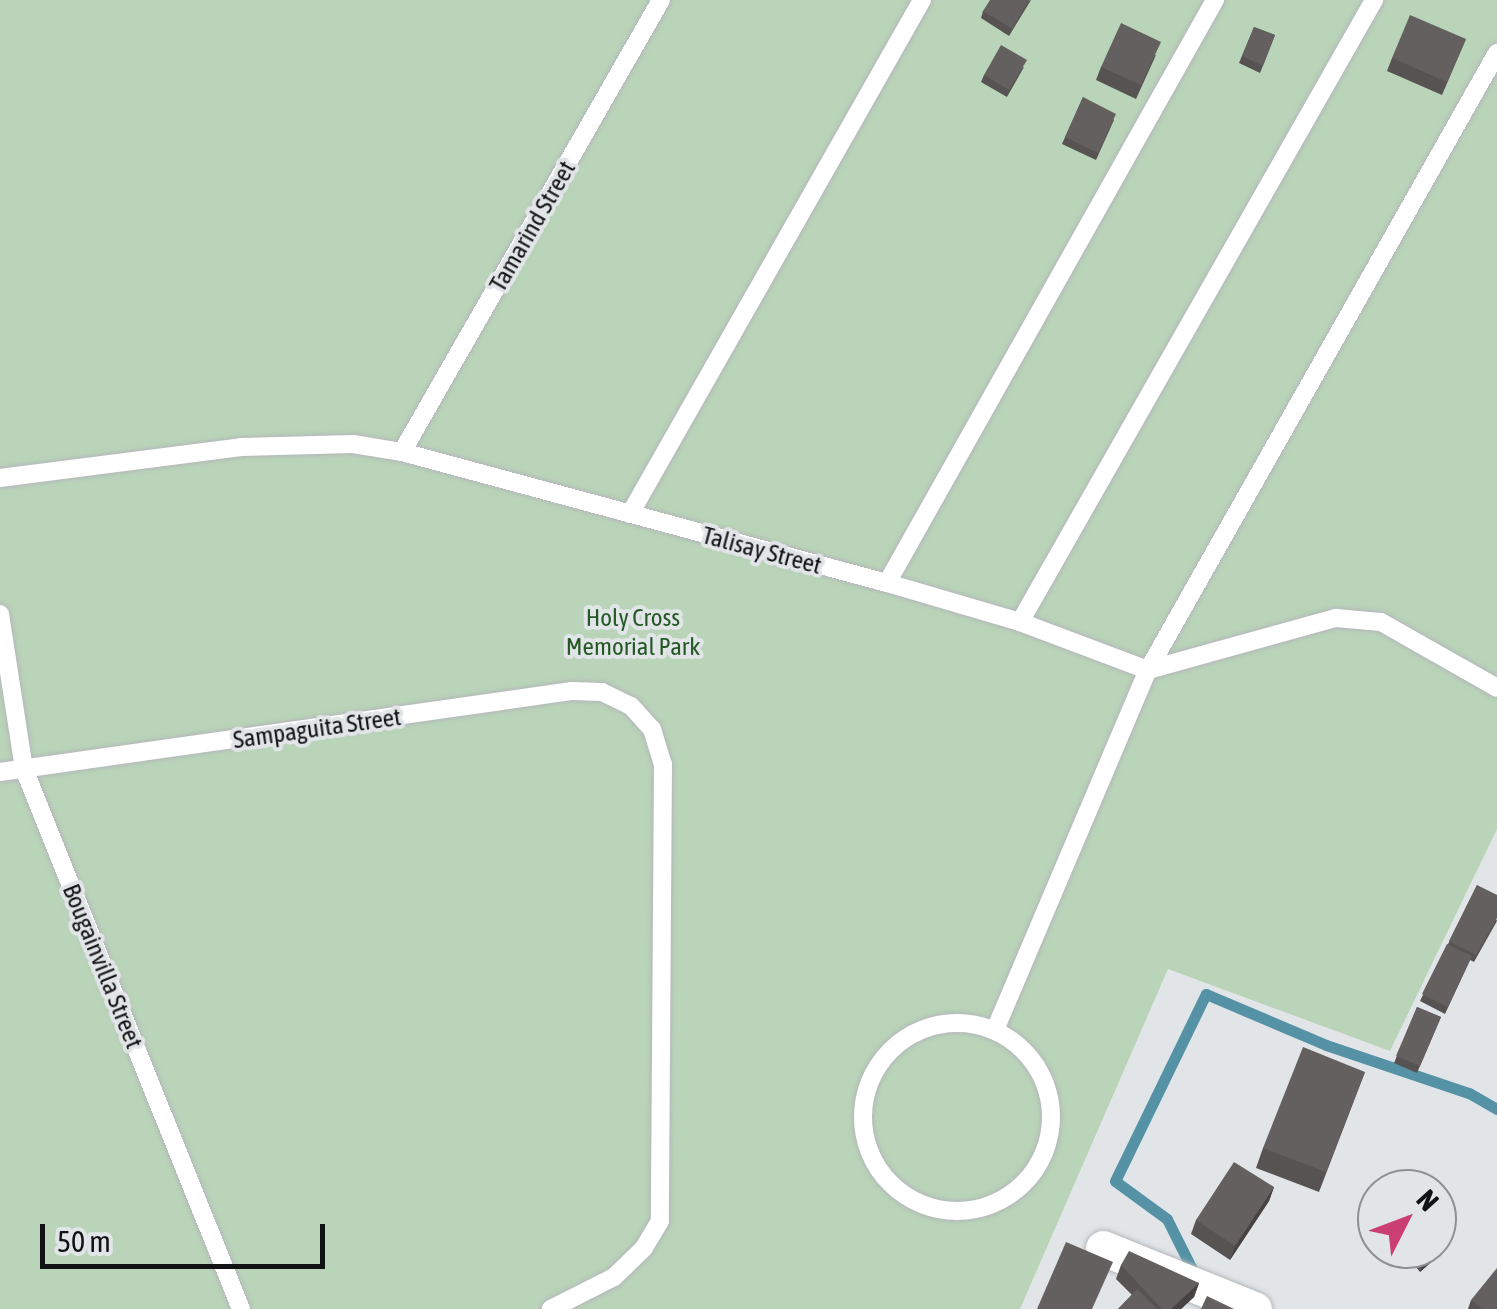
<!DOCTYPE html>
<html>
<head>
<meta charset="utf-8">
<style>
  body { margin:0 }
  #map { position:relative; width:1497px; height:1309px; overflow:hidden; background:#e2e5e8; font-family:"Asap Condensed",sans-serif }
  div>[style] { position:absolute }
  .green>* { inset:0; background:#b9d4b8 }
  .stream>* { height:11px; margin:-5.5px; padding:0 5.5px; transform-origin:5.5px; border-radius:5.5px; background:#5692a6 }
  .roads { filter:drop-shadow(0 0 2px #b4b7ba) drop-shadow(0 0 2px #b4b7ba) }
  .lane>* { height:18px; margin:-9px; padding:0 9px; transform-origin:9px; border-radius:9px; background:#fff }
  .lane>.ring { margin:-9px; padding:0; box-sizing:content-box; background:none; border:18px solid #fff; border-radius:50% }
  .street>* { height:35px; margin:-17.5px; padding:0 17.5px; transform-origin:17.5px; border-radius:17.5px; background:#fff }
  .wall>* { inset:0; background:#565352 }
  .shaded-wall>* { inset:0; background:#464342 }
  .building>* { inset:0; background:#64605f }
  span { translate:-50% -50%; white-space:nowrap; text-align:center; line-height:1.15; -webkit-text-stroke:8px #e2e5e8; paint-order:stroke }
  .street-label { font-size:25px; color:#111213 }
  .park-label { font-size:25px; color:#245925 }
  .north { position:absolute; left:1357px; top:1169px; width:100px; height:100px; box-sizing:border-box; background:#e2e5e8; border:2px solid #8e9193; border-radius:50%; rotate:48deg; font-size:28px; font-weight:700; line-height:40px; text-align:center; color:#111213 }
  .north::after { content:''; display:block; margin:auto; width:35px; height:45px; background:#ca3e73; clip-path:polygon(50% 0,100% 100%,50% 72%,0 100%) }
  .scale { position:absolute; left:40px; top:1224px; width:285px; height:45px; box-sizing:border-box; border:5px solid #111213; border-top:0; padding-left:12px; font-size:30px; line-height:35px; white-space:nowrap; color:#111213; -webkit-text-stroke:8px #e2e5e8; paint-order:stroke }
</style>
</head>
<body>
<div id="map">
  <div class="green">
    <i style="clip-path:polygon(0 0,1497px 0,1497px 829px,1390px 1051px,1168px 969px,1020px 1309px,0 1309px)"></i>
  </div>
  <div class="stream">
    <i style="left:1196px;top:1277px;width:65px;rotate:-116.6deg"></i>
    <i style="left:1167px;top:1219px;width:64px;rotate:-143.8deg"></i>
    <i style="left:1115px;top:1181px;width:208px;rotate:-64.1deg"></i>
    <i style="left:1206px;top:994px;width:130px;rotate:23deg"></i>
    <i style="left:1326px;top:1045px;width:151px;rotate:18.6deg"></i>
    <i style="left:1469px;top:1093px;width:32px;rotate:30deg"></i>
  </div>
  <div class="roads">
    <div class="lane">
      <i style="left:402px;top:452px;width:521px;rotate:-60.19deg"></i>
      <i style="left:0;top:478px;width:243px;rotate:-7.3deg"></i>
      <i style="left:241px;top:447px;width:112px;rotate:-1.5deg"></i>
      <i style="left:353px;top:444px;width:50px;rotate:9.3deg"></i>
      <i style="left:402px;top:452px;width:502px;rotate:15.12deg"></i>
      <i style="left:887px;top:583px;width:139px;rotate:16.3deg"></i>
      <i style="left:1020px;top:622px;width:137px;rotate:20.6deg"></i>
      <i style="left:1148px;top:670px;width:195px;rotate:-15.5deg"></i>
      <i style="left:1336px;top:618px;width:45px;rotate:5.1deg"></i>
      <i style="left:1381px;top:622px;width:133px;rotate:29.6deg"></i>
      <i style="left:630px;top:514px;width:591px;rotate:-60.4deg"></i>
      <i style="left:887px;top:583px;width:669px;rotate:-60.64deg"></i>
      <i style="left:0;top:614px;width:157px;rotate:81.2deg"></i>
      <i style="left:24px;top:769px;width:582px;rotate:68.11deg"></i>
      <i style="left:1020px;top:622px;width:716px;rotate:-60.35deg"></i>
      <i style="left:0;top:772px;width:578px;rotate:-8.06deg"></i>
      <i style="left:572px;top:691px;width:30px;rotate:2deg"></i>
      <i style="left:602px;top:692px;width:32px;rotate:26deg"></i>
      <i style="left:631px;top:706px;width:31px;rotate:48deg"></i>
      <i style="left:652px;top:729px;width:37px;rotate:73deg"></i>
      <i style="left:663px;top:764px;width:457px;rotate:90.4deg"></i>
      <i style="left:660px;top:1221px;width:31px;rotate:121deg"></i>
      <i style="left:644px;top:1248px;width:42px;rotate:136deg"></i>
      <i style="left:614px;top:1277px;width:71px;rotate:153.1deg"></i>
      <i class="ring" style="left:863px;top:1023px;width:170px;height:170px"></i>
      <i style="left:995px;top:1030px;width:391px;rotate:-67deg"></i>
      <i style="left:1148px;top:670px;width:709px;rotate:-60.51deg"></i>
    </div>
    <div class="street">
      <i style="left:1103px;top:1248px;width:163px;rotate:22deg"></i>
    </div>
  </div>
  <div class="wall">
    <i style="clip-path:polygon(1031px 0,1009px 36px,981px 18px,983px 11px)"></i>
    <i style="clip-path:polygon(1254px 27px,1275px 35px,1260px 73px,1239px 63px)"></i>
    <i style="clip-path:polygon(1466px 39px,1442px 95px,1387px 71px,1392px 58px)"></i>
    <i style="clip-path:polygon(1156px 55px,1136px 99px,1096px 80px,1101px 67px)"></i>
    <i style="clip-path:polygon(1024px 67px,1007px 97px,981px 82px,984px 75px)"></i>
    <i style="clip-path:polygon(1083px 97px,1114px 120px,1096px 160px,1062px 144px)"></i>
    <i style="clip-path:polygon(1477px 885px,1497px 921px,1474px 962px,1470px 960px,1445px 1014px,1420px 1001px)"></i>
    <i style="clip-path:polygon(1417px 1007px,1441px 1017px,1417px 1073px,1394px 1063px)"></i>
    <i style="clip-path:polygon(1365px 1072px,1319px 1192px,1256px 1168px,1263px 1148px)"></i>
    <i style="clip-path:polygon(1274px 1187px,1269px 1201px,1230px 1260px,1191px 1234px,1196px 1220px)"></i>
    <i style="clip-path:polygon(1452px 1234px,1447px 1248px,1420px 1272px,1401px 1249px,1437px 1249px)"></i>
    <i style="clip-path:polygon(1121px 1265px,1199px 1283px,1194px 1297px,1181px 1309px,1118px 1309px,1132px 1295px,1116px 1279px)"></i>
    <i style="clip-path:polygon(1471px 1300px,1497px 1309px,1468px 1309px)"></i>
  </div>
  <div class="shaded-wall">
    <i style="clip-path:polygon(1274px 1187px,1269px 1201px,1230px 1260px,1235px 1246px)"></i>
    <i style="clip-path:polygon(1452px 1234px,1447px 1248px,1420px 1272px,1425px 1258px,1437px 1249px)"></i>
    <i style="clip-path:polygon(1199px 1283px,1194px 1297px,1181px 1309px,1171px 1309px)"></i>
  </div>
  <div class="building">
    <i style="clip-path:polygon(990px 0,1029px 0,1012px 29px,983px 11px)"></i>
    <i style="clip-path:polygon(1410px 15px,1466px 39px,1447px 82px,1392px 58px)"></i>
    <i style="clip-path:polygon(1121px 23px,1161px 42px,1141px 85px,1101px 67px)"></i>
    <i style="clip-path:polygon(1254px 27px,1275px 35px,1263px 66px,1242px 56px)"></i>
    <i style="clip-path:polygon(1001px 45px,1027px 60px,1009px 90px,984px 75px)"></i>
    <i style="clip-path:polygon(1083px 97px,1116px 114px,1098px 153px,1065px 137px)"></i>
    <i style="clip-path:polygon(1477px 885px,1497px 895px,1497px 918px,1476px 955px,1449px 941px)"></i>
    <i style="clip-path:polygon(1447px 944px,1472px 956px,1448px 1007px,1422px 994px)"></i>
    <i style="clip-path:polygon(1417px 1007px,1441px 1017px,1420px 1066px,1396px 1056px)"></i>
    <i style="clip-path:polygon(1303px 1047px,1365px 1072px,1326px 1172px,1263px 1148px)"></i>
    <i style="clip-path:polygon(1234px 1162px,1274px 1187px,1235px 1246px,1196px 1220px)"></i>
    <i style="clip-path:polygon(1437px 1216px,1452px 1234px,1437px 1247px)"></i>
    <i style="clip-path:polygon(1066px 1242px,1113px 1262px,1092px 1309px,1037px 1309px)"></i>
    <i style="clip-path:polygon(1417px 1249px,1435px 1249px,1425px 1258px)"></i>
    <i style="clip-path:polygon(1129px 1251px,1199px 1283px,1171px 1309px,1162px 1309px,1121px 1265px)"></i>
    <i style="clip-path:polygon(1497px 1268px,1497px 1309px,1482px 1309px,1471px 1300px)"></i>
    <i style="clip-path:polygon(1137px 1289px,1157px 1309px,1118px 1309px)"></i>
    <i style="clip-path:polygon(1207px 1296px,1234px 1309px,1201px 1309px)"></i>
  </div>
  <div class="street-label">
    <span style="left:532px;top:226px;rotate:-60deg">Tamarind Street</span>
    <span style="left:762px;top:550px;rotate:15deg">Talisay Street</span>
    <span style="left:317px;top:728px;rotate:-8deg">Sampaguita Street</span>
    <span style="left:103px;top:966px;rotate:68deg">Bougainvilla Street</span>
  </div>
  <div class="park-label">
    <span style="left:633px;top:632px">Holy Cross<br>Memorial Park</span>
  </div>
  <div class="north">N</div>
  <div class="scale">50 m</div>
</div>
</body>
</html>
